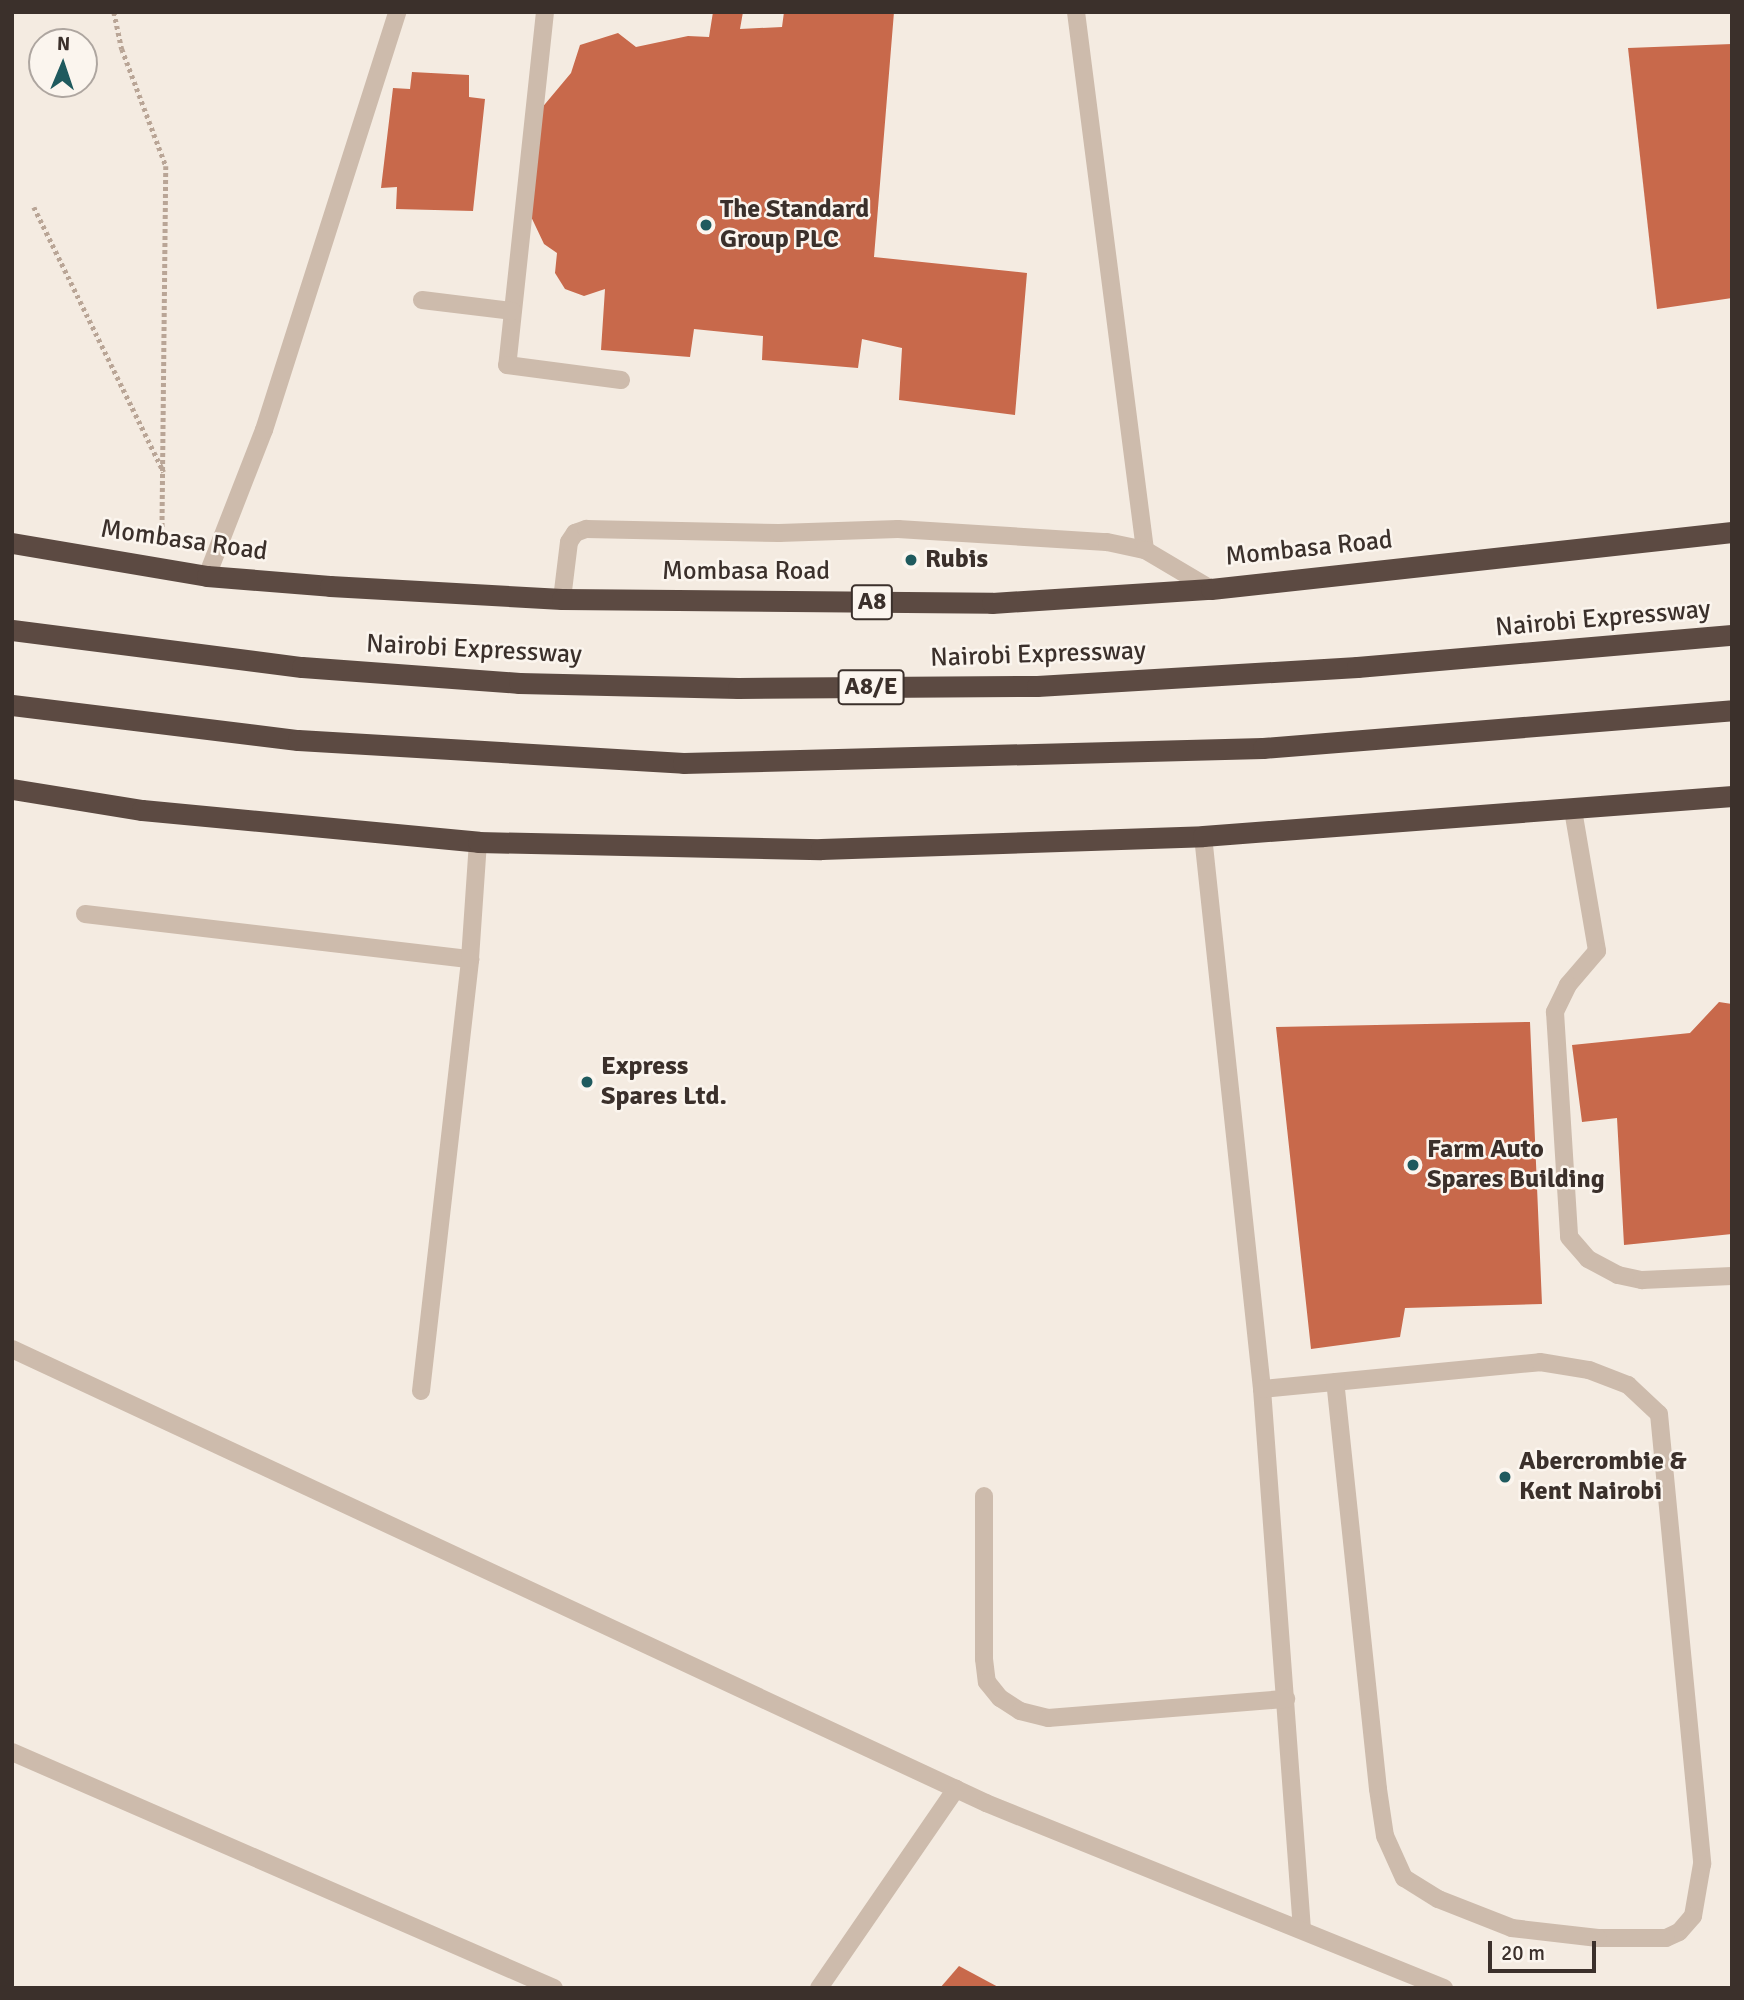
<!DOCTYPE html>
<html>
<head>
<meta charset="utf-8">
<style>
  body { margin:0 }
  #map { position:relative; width:1744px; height:2000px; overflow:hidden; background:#f4ebe1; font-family:Signika,sans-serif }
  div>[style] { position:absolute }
  .building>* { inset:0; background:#c8694b }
  .path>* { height:4.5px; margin-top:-2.25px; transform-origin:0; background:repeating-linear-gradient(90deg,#b9a596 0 3.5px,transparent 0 7px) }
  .lane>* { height:18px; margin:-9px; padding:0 9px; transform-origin:9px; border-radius:9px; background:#cdbbac }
  .highway>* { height:21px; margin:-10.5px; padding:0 10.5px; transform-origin:10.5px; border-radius:10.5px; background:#5c4a42 }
  .dots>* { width:19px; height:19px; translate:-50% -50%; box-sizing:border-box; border:4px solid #fbf5ee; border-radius:50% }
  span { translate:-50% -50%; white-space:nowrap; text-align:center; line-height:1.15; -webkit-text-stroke:5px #fbf5ee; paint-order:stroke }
  .shield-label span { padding:2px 5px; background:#fbf5ee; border:2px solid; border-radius:5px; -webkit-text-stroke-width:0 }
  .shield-label { font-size:24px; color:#3b302b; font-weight:700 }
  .poi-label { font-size:26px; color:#3b302b; font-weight:700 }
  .left { translate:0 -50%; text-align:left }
  .street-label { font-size:26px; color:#3b302b }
  .frame { position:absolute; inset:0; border:14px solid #3b302b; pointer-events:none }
  .north { position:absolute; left:28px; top:28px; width:70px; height:70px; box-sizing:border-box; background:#fbf5ee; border:2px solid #aea6a0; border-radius:50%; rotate:2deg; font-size:19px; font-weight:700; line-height:28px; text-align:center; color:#3b302b }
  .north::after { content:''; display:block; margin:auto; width:24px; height:32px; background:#1f5a5e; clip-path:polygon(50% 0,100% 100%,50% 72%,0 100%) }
  .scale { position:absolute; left:1488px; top:1941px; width:108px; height:32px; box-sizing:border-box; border:4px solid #3b302b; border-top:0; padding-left:9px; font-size:21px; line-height:24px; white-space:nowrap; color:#3b302b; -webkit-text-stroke:5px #fbf5ee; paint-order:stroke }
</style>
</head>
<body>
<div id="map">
  <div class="building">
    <i style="clip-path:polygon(713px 12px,743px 12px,740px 29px,782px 27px,784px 12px,894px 12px,874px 257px,1027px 273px,1015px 415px,899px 400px,902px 348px,862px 339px,858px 368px,762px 360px,763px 336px,694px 329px,690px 357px,601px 350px,605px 289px,584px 296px,565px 289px,555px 273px,557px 253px,544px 244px,526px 206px,535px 116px,571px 73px,580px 45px,618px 33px,636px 47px,688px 36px,709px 37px)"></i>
    <i style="clip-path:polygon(1732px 44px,1732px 298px,1657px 309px,1628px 48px)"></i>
    <i style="clip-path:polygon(412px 72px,469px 75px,469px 97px,485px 99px,473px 211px,396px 209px,397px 187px,381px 188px,393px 88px,410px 89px)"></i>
    <i style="clip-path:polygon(1719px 1002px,1732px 1004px,1732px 1234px,1624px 1245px,1617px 1118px,1582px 1122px,1572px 1045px,1690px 1033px)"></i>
    <i style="clip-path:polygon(1530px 1022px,1542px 1304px,1405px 1308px,1400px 1337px,1311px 1349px,1276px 1027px)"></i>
    <i style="clip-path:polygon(959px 1966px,1000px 1988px,940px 1988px)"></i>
  </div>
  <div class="path">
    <i style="left:114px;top:12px;width:38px;rotate:78deg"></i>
    <i style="left:122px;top:49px;width:125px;rotate:69.4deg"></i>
    <i style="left:166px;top:166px;width:375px;rotate:90.6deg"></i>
    <i style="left:34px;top:207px;width:295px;rotate:63.9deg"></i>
  </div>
  <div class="lane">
    <i style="left:545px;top:12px;width:355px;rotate:96.1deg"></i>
    <i style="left:507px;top:365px;width:115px;rotate:7.5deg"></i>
    <i style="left:1076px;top:12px;width:542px;rotate:82.69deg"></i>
    <i style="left:422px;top:300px;width:91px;rotate:7deg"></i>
    <i style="left:207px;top:576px;width:157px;rotate:-68.7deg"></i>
    <i style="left:264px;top:430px;width:439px;rotate:-72.3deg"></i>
    <i style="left:562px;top:599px;width:57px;rotate:-83deg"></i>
    <i style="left:569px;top:542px;width:11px;rotate:-56deg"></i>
    <i style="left:575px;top:533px;width:12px;rotate:-20deg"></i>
    <i style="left:586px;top:529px;width:193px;rotate:1.2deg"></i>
    <i style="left:779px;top:533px;width:119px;rotate:-1.9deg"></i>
    <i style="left:898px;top:529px;width:209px;rotate:3.6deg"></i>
    <i style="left:1107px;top:542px;width:39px;rotate:12deg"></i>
    <i style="left:1145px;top:550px;width:77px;rotate:30.6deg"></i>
    <i style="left:1573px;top:810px;width:143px;rotate:80.3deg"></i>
    <i style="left:1597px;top:951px;width:45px;rotate:130.5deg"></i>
    <i style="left:1568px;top:985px;width:30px;rotate:116deg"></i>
    <i style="left:1555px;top:1012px;width:225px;rotate:86.4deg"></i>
    <i style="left:1569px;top:1237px;width:29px;rotate:49deg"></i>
    <i style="left:1588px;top:1259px;width:34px;rotate:28deg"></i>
    <i style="left:1618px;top:1275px;width:25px;rotate:12deg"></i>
    <i style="left:1642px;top:1280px;width:90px;rotate:-2.5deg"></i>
    <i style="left:1203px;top:836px;width:556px;rotate:83.91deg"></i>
    <i style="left:1262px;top:1389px;width:542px;rotate:85.77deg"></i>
    <i style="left:85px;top:914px;width:388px;rotate:6.7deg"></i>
    <i style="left:12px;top:1349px;width:1075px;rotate:24.99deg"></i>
    <i style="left:986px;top:1803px;width:494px;rotate:22deg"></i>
    <i style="left:1262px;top:1389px;width:279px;rotate:-5.5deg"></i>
    <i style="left:1540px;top:1362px;width:50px;rotate:9.3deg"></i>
    <i style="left:1589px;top:1370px;width:42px;rotate:21deg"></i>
    <i style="left:1628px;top:1385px;width:42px;rotate:43.1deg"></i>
    <i style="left:1659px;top:1414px;width:452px;rotate:84.5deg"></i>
    <i style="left:1702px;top:1864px;width:53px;rotate:99.8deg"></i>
    <i style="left:1693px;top:1916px;width:21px;rotate:131deg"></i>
    <i style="left:1679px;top:1932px;width:14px;rotate:155deg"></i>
    <i style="left:1666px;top:1938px;width:68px;rotate:180deg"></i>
    <i style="left:1598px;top:1938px;width:87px;rotate:-173.4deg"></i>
    <i style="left:1512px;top:1928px;width:79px;rotate:-158.6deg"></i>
    <i style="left:1438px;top:1899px;width:40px;rotate:-148deg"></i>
    <i style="left:1404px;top:1878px;width:46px;rotate:-114.3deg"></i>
    <i style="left:1385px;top:1836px;width:48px;rotate:-98.5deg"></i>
    <i style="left:1378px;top:1789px;width:409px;rotate:-96deg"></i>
    <i style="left:421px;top:1391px;width:435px;rotate:-83.5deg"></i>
    <i style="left:470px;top:959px;width:117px;rotate:-86.1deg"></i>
    <i style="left:984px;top:1496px;width:163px;rotate:90deg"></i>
    <i style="left:984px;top:1659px;width:23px;rotate:83deg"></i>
    <i style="left:987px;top:1682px;width:21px;rotate:51deg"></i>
    <i style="left:1000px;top:1698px;width:24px;rotate:33deg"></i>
    <i style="left:1020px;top:1711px;width:29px;rotate:14deg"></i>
    <i style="left:1048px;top:1718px;width:239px;rotate:-4.6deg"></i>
    <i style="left:12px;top:1752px;width:591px;rotate:23.53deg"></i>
    <i style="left:819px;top:1988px;width:242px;rotate:-55.5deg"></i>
  </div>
  <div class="highway">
    <i style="left:12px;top:543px;width:198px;rotate:9.6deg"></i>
    <i style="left:207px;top:576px;width:123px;rotate:4.6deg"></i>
    <i style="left:330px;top:586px;width:232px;rotate:3.2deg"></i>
    <i style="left:562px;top:599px;width:430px;rotate:0.5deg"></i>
    <i style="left:992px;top:603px;width:219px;rotate:-3.7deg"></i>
    <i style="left:1211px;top:589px;width:524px;rotate:-6.24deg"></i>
    <i style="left:12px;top:630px;width:292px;rotate:7.3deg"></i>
    <i style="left:302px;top:667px;width:218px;rotate:4.2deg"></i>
    <i style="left:519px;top:683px;width:219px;rotate:1.3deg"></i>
    <i style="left:738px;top:688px;width:299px;rotate:-0.4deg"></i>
    <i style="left:1037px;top:686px;width:321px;rotate:-3.4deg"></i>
    <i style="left:1357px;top:667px;width:376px;rotate:-4.9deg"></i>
    <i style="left:12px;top:705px;width:288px;rotate:7deg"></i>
    <i style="left:298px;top:740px;width:386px;rotate:3.4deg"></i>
    <i style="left:683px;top:763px;width:580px;rotate:-1.48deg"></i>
    <i style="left:1263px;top:748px;width:471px;rotate:-4.6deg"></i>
    <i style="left:12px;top:789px;width:132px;rotate:9.2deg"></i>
    <i style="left:142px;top:810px;width:338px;rotate:5.4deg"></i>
    <i style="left:478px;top:842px;width:343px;rotate:1.2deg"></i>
    <i style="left:821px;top:849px;width:382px;rotate:-1.9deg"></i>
    <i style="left:1203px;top:836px;width:531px;rotate:-4.32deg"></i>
  </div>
  <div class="dots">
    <i style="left:706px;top:225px;background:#1f5a5e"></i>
    <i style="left:911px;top:560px;background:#1f5a5e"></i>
    <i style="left:587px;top:1082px;background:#1f5a5e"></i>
    <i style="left:1413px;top:1165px;background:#1f5a5e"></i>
    <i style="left:1505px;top:1477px;background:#1f5a5e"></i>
  </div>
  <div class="shield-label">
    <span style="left:872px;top:602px">A8</span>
    <span style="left:871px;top:687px">A8/E</span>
  </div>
  <div class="poi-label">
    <span class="left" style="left:720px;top:225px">The Standard<br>Group PLC</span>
    <span class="left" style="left:925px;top:560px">Rubis</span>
    <span class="left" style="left:601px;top:1082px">Express<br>Spares Ltd.</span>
    <span class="left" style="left:1427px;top:1165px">Farm Auto<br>Spares Building</span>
    <span class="left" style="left:1519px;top:1477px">Abercrombie &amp;<br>Kent Nairobi</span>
  </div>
  <div class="street-label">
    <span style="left:184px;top:541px;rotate:8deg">Mombasa Road</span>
    <span style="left:1309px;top:549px;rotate:-6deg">Mombasa Road</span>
    <span style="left:746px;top:572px">Mombasa Road</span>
    <span style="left:1603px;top:619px;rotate:-5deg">Nairobi Expressway</span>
    <span style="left:474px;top:650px;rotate:3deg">Nairobi Expressway</span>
    <span style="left:1038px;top:655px;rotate:-2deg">Nairobi Expressway</span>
  </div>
  <div class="frame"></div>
  <div class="north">N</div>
  <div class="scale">20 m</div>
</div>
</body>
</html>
